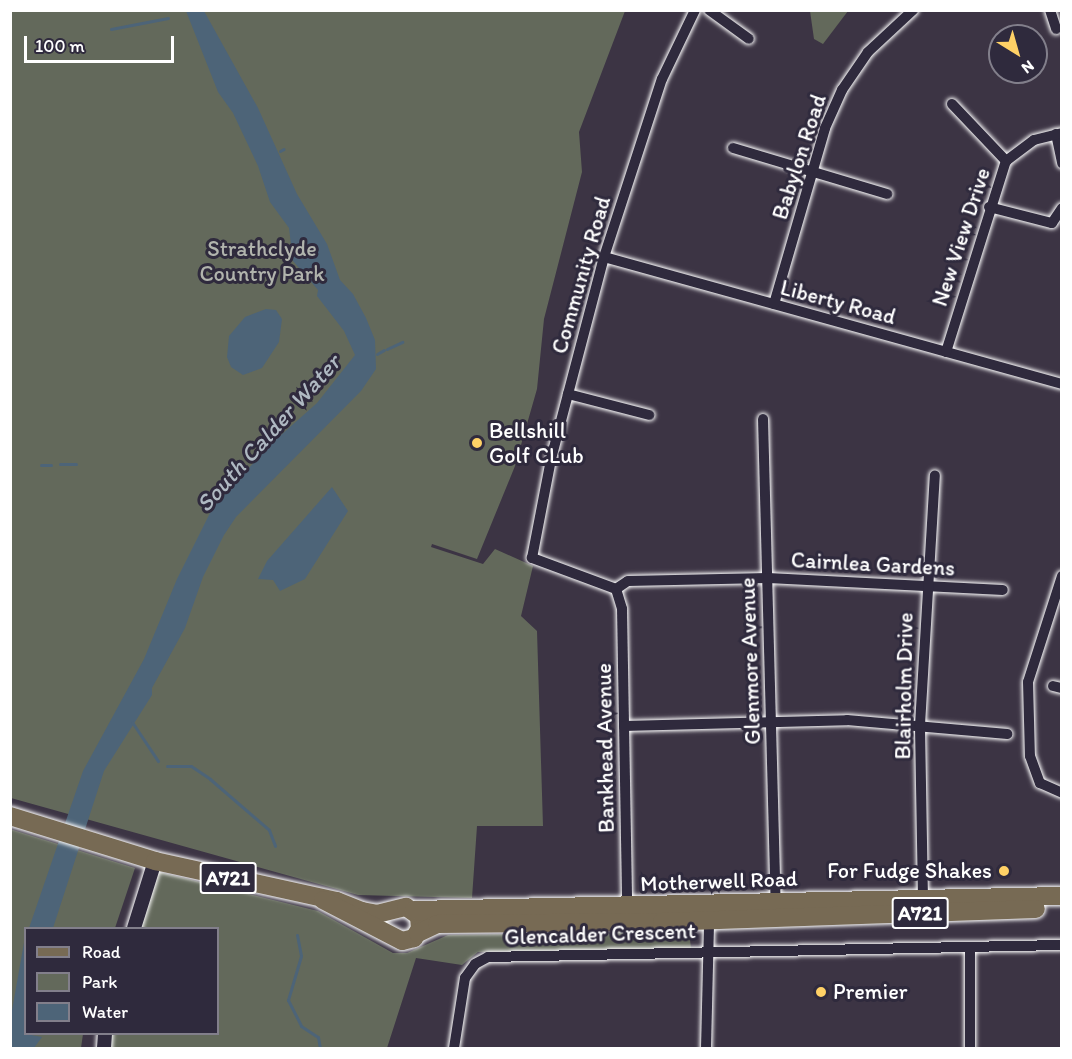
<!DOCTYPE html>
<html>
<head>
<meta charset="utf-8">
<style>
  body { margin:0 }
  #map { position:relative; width:1072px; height:1059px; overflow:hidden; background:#3c3444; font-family:Itim,sans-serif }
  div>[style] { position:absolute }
  .green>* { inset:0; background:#63695b }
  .water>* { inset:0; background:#4d6478 }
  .stream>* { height:3px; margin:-1.5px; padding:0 1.5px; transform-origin:1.5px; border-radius:1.5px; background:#4d6478 }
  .roads { filter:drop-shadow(0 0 2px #fff) drop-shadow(0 0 2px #fff) }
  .minor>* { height:10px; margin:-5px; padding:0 5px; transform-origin:5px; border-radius:5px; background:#2f2a3d }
  .tertiary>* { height:14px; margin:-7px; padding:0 7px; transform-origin:7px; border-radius:7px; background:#2f2a3d }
  .primary>* { height:18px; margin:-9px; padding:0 9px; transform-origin:9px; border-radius:9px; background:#776a54 }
  .dots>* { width:16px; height:16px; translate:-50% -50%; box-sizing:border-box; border:3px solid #2f2a3d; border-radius:50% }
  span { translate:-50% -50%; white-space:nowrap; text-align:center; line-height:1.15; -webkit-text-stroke:6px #2f2a3d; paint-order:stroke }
  .shield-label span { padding:2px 4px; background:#2f2a3d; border:2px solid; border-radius:4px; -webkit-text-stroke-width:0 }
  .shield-label { font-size:21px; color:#fff; font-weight:700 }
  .street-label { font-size:22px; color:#fff }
  .park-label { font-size:22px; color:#b1b4ad }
  .poi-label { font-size:22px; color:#fff }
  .left { translate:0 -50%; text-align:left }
  .right { translate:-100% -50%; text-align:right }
  .water-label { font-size:24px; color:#afb9c2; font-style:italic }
  .frame { position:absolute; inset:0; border:12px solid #fff; pointer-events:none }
  .legend { position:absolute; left:24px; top:927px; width:195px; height:108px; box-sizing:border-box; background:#2f2a3d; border:2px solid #827f8b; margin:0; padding:8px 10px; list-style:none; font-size:18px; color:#fff }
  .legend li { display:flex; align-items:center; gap:12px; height:30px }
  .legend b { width:30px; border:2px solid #827f8b }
  .north { position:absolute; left:988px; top:24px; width:60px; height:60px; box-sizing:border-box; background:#2f2a3d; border:2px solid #827f8b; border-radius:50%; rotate:143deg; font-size:16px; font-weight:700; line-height:24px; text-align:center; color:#fff }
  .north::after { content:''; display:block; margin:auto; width:21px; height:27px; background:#ffd166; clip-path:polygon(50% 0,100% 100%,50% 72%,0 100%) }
  .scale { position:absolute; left:24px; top:36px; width:150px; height:27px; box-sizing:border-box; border:3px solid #fff; border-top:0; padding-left:8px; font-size:18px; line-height:21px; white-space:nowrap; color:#fff; -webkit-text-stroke:4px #2f2a3d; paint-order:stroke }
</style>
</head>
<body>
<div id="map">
  <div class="green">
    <i style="clip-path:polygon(10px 11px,625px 11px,579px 132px,582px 172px,544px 319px,537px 389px,515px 466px,477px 559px,432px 544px,431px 547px,483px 564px,495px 549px,533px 566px,521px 616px,537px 631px,543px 826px,477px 826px,472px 898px,358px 895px,11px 798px)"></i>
    <i style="clip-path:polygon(810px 11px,810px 10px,848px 11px,823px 44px,814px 39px)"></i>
    <i style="clip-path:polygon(10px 829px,135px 868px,115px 928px,26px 928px,26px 1034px,83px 1034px,81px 1048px,11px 1048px)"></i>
    <i style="clip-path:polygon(159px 872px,318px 911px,393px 953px,407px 953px,448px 935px,689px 931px,691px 948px,478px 952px,462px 965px,416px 958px,387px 1048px,109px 1048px,111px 1034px,218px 1034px,218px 928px,141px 928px)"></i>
  </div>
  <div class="water">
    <i style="clip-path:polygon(186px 11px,204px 11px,258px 108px,297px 194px,327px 244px,340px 280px,353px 294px,366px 318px,375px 340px,376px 369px,361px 391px,236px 517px,224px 535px,203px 577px,185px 628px,152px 688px,152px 695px,104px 771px,53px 928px,29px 928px,83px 771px,144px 659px,177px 579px,213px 507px,272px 443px,317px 403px,355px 355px,344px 331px,317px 296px,318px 290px,293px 261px,289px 228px,270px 202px,258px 166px,233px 113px,218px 92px)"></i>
    <i style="clip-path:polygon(266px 309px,276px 310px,282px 319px,279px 342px,262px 368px,243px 375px,231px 367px,227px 357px,229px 336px,245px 317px)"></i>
    <i style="clip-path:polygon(332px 487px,348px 511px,305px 579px,280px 591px,273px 580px,258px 579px,267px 561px)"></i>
    <i style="clip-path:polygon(25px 937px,26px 1034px,42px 1037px,34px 1048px,11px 1048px,11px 1016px)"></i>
  </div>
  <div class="stream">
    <i style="left:111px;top:29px;width:58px;rotate:-10.9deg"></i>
    <i style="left:280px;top:151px;width:4px;rotate:-27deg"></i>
    <i style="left:387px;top:349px;width:17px;rotate:-25deg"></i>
    <i style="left:377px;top:354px;width:8px;rotate:-30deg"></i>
    <i style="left:60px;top:464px;width:16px"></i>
    <i style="left:41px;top:465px;width:10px"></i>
    <i style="left:132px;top:722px;width:47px;rotate:56.3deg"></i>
    <i style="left:167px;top:766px;width:24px"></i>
    <i style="left:191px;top:766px;width:23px;rotate:34deg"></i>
    <i style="left:210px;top:779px;width:78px;rotate:40.8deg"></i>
    <i style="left:269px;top:830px;width:17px;rotate:69deg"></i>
    <i style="left:297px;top:935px;width:21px;rotate:79deg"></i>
    <i style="left:301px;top:956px;width:46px;rotate:106.5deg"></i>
    <i style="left:288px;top:1000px;width:29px;rotate:63deg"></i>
    <i style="left:301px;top:1026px;width:20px;rotate:33deg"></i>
    <i style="left:318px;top:1037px;width:11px;rotate:80deg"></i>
  </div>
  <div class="roads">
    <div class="minor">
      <i style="left:709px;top:10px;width:49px;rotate:35.9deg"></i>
      <i style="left:1050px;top:10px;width:20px;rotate:72deg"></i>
      <i style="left:952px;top:104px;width:79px;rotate:46.5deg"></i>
      <i style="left:1056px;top:134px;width:30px;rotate:78deg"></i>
      <i style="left:733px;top:148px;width:161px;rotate:16.6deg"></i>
      <i style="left:989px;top:207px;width:65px;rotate:14.3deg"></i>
      <i style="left:1052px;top:223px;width:18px;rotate:-56deg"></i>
      <i style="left:604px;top:257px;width:475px;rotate:15.5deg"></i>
      <i style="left:774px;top:304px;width:183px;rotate:-73.8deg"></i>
      <i style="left:825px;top:128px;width:42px;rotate:-65.9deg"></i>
      <i style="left:842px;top:90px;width:46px;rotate:-55.6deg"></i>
      <i style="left:868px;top:52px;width:62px;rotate:-43deg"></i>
      <i style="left:946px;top:352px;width:200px;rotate:-72.6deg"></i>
      <i style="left:1006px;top:161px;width:35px;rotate:-37deg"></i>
      <i style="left:1034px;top:140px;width:29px;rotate:-14deg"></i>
      <i style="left:568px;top:394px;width:84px;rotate:14.5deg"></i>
      <i style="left:763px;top:419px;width:484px;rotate:88.5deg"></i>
      <i style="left:1062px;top:576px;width:111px;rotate:107.8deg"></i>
      <i style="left:1028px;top:682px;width:74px;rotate:88.5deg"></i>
      <i style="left:1030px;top:756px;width:29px;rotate:70deg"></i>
      <i style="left:1040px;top:783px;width:24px;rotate:24deg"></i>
      <i style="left:616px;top:589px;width:90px;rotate:-159.7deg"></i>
      <i style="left:532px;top:558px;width:101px;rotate:-79.1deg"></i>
      <i style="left:551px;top:459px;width:209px;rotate:-75.3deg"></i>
      <i style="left:604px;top:257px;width:187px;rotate:-72deg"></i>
      <i style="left:662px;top:79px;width:76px;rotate:-64.4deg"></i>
      <i style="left:616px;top:589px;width:14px;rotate:-34deg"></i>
      <i style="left:628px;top:581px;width:140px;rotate:-1.2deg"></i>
      <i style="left:768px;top:578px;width:235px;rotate:2.9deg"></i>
      <i style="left:616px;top:589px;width:21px;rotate:73deg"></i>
      <i style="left:622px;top:609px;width:298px;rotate:89deg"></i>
      <i style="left:1053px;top:686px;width:9px;rotate:13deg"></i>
      <i style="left:624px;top:726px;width:223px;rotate:-1.5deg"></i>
      <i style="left:847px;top:720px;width:161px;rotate:5deg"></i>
      <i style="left:923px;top:899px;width:174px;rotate:-91deg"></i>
      <i style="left:920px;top:725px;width:250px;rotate:-86.6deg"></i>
      <i style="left:454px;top:1048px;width:71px;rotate:-81.1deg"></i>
      <i style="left:465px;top:978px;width:17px;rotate:-54deg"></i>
      <i style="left:475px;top:964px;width:15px;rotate:-28deg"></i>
      <i style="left:488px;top:957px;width:574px;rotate:-1.2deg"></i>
      <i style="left:706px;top:1048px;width:127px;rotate:-88.6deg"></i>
      <i style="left:970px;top:1048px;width:101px;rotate:-90deg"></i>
    </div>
    <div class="tertiary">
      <i style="left:134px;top:928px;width:70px;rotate:-72.6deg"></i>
      <i style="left:104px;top:1048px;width:14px;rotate:-86deg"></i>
    </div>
    <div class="primary">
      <i style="left:10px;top:816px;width:152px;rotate:17.2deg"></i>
      <i style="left:155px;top:861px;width:186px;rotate:12.4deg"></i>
      <i style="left:337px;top:901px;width:27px;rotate:22deg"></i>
      <i style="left:362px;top:911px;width:15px;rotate:11deg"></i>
      <i style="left:377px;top:914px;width:30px;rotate:-14deg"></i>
      <i style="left:406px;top:907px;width:16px;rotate:35deg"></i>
      <i style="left:419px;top:916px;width:13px;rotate:86deg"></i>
      <i style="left:420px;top:929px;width:11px;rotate:124deg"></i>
      <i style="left:414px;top:938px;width:12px;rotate:166deg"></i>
      <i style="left:402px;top:941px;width:89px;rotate:-152.6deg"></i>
      <i style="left:414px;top:910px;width:648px;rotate:-1.24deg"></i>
      <i style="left:418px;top:933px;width:21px;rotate:-25deg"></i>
      <i style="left:437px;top:924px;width:225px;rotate:-0.5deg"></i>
      <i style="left:662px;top:922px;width:374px;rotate:-2deg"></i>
    </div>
  </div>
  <div class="dots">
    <i style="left:477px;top:443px;background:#ffd166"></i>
    <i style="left:1004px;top:871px;background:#ffd166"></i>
    <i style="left:821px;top:992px;background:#ffd166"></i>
  </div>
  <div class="shield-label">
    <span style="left:228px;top:878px">A721</span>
    <span style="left:920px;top:913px">A721</span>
  </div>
  <div class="street-label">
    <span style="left:799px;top:157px;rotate:-72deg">Babylon Road</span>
    <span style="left:961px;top:237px;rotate:-72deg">New View Drive</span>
    <span style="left:581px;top:275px;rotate:-74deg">Community Road</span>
    <span style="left:838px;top:302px;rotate:15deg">Liberty Road</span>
    <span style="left:873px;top:564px;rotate:3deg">Cairnlea Gardens</span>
    <span style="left:750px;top:661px;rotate:-92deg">Glenmore Avenue</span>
    <span style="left:904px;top:686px;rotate:-89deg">Blairholm Drive</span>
    <span style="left:605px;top:748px;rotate:-91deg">Bankhead Avenue</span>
    <span style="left:719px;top:881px;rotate:-2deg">Motherwell Road</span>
    <span style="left:600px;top:934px;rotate:-2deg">Glencalder Crescent</span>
  </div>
  <div class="park-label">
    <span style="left:262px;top:261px">Strathclyde<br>Country Park</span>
  </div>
  <div class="poi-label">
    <span class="left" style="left:489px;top:443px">Bellshill<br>Golf CLub</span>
    <span class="right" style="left:992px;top:871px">For Fudge Shakes</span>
    <span class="left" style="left:833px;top:992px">Premier</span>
  </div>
  <div class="water-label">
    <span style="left:268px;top:433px;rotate:-48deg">South Calder Water</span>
  </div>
  <div class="frame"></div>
  <ul class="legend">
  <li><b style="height:8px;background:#776a54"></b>Road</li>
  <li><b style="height:16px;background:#63695b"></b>Park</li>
  <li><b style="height:16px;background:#4d6478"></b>Water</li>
  </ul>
  <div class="north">N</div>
  <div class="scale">100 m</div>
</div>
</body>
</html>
